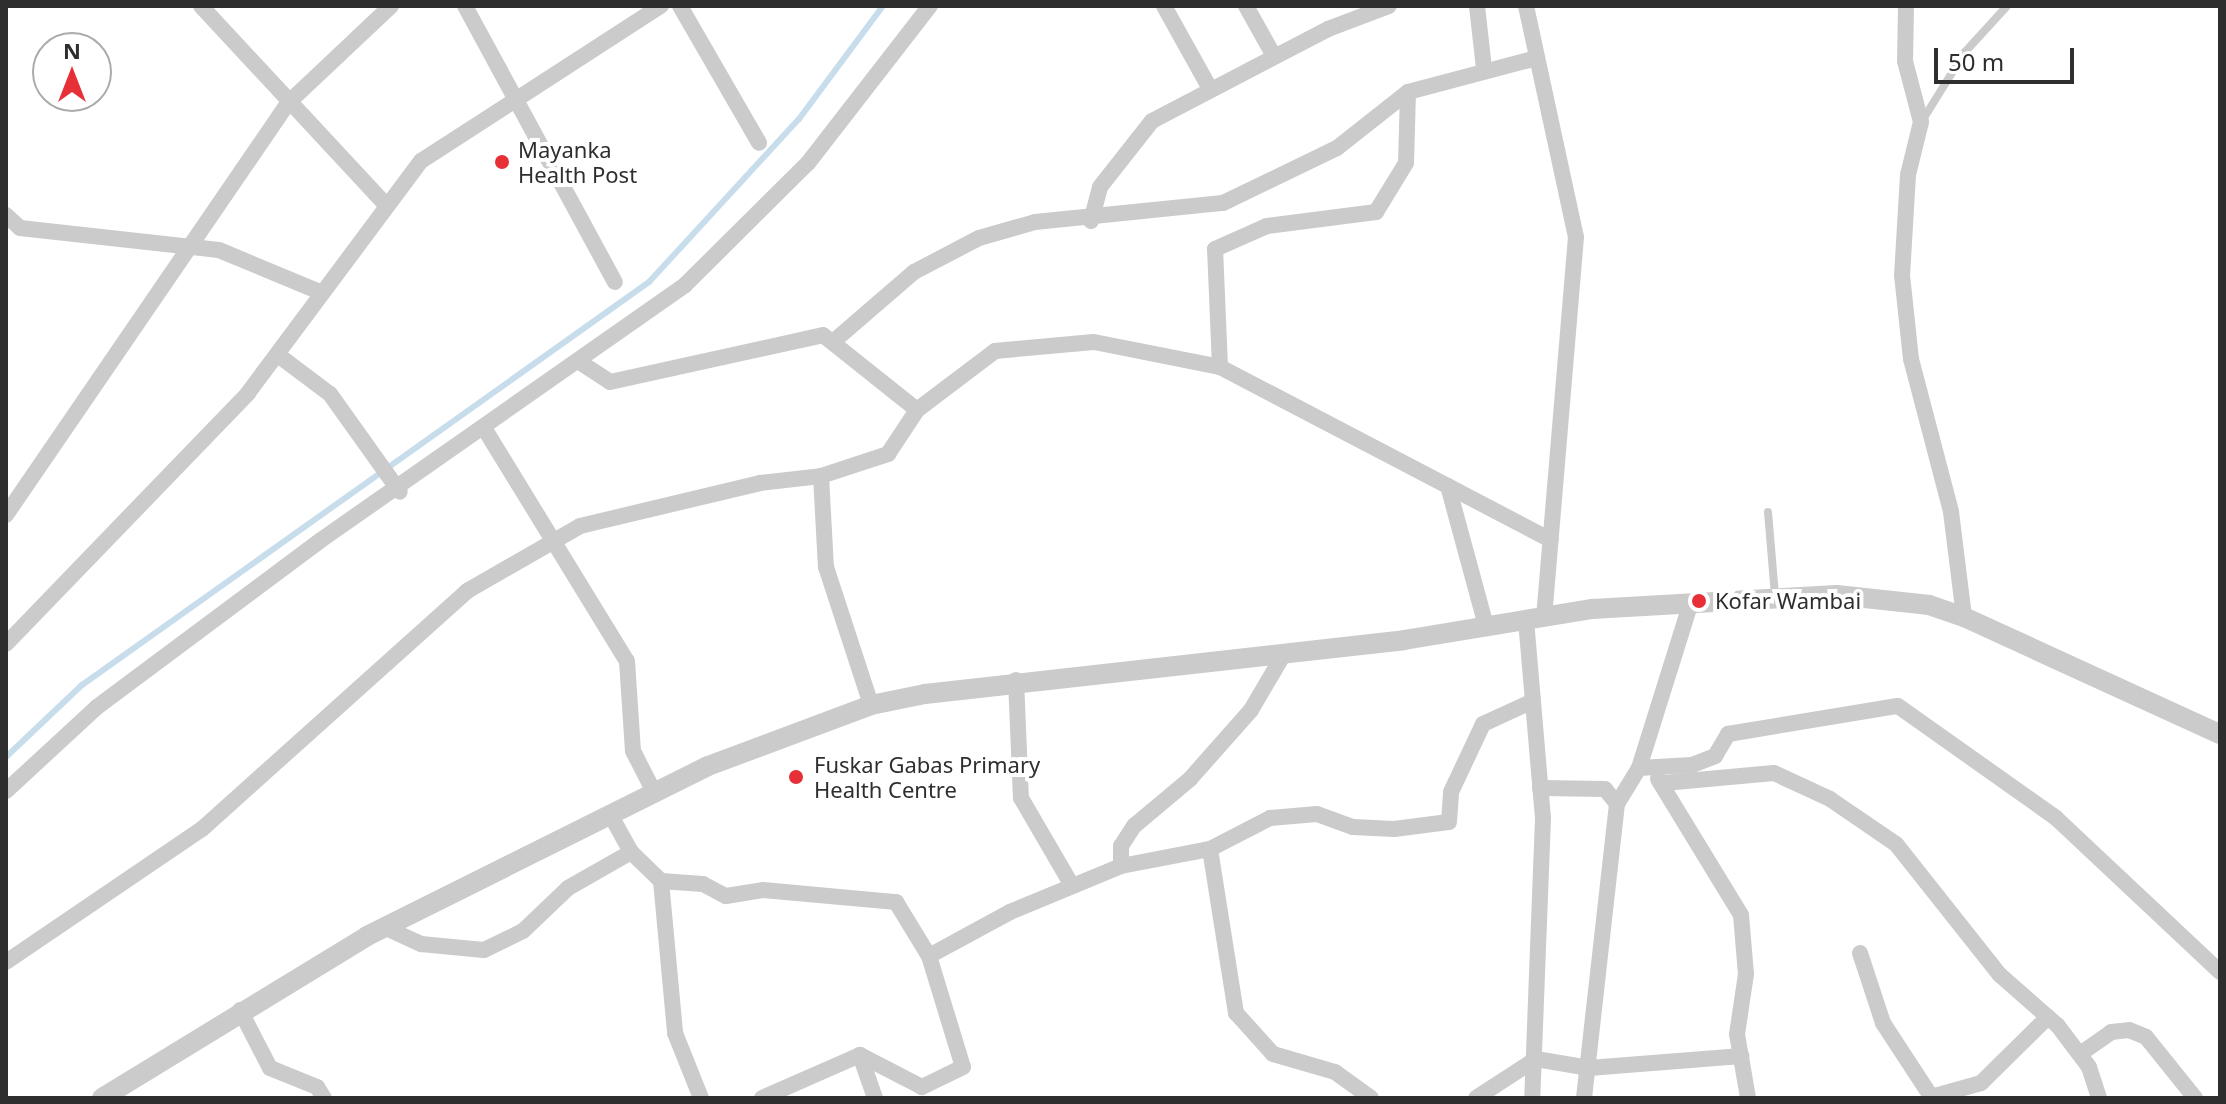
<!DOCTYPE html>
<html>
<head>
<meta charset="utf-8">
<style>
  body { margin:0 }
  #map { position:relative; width:2226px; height:1104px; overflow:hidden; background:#fff; font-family:"Noto Sans",sans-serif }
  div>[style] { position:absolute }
  .stream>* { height:6px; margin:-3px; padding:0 3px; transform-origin:3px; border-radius:3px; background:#c8ddec }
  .service>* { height:8px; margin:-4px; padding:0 4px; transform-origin:4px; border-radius:4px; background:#cbcbcb }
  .minor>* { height:16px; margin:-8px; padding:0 8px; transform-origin:8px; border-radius:8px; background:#cbcbcb }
  .tertiary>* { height:20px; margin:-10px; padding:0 10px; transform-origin:10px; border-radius:10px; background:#cbcbcb }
  .dots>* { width:22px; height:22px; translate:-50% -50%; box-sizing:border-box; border:4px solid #fff; border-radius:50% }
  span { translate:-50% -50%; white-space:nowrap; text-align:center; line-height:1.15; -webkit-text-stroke:8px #fff; paint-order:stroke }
  .poi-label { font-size:22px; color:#2e2e2e }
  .left { translate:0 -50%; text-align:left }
  .frame { position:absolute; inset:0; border:8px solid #2e2e2e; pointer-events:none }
  .north { position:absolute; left:32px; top:32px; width:80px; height:80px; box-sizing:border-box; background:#fff; border:2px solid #ababab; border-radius:50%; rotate:0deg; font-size:22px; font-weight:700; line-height:32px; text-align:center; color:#2e2e2e }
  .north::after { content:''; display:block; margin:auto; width:28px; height:36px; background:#e72f37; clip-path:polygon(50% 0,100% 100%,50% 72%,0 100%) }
  .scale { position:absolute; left:1934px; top:48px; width:140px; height:36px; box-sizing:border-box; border:4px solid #2e2e2e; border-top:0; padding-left:10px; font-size:24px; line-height:28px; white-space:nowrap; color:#2e2e2e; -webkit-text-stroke:6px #fff; paint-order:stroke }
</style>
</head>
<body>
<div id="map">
  <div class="stream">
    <i style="left:6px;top:757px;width:105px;rotate:-43.5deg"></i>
    <i style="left:82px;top:685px;width:696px;rotate:-35.4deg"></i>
    <i style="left:649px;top:282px;width:222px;rotate:-47.4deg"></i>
    <i style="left:799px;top:119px;width:141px;rotate:-53.4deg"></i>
  </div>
  <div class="service">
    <i style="left:1922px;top:121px;width:81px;rotate:-58.1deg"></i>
    <i style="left:1965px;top:52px;width:62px;rotate:-47.6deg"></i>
    <i style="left:1768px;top:512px;width:83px;rotate:85.2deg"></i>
  </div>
  <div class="minor">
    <i style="left:201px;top:6px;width:269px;rotate:47.1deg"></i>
    <i style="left:465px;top:6px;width:314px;rotate:61.5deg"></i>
    <i style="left:680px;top:6px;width:158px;rotate:60deg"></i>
    <i style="left:1164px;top:6px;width:93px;rotate:60.9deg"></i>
    <i style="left:1246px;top:6px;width:57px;rotate:60.8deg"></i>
    <i style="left:1477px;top:6px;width:62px;rotate:83.6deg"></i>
    <i style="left:1526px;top:6px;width:236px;rotate:77.8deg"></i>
    <i style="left:1576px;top:237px;width:381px;rotate:94.8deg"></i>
    <i style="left:1906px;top:6px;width:55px;rotate:91deg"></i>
    <i style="left:1905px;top:61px;width:63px;rotate:75.3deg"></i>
    <i style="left:1921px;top:122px;width:55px;rotate:103.8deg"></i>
    <i style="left:1908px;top:175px;width:100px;rotate:93.4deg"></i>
    <i style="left:1902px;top:275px;width:84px;rotate:83.9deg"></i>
    <i style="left:1911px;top:359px;width:158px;rotate:75.3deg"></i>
    <i style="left:1951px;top:512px;width:106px;rotate:82.9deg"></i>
    <i style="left:6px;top:215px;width:19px;rotate:43deg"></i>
    <i style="left:20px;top:228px;width:200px;rotate:6.3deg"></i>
    <i style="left:219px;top:250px;width:109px;rotate:22.6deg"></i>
    <i style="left:1091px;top:221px;width:35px;rotate:-75deg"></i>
    <i style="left:1100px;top:187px;width:84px;rotate:-51.8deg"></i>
    <i style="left:1152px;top:121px;width:199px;rotate:-27.6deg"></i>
    <i style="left:1328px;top:29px;width:65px;rotate:-20.7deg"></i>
    <i style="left:834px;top:341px;width:106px;rotate:-40.8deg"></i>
    <i style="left:914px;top:272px;width:73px;rotate:-27.6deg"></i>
    <i style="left:979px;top:238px;width:58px;rotate:-15.9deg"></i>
    <i style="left:1035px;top:222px;width:189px;rotate:-5.8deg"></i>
    <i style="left:1223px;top:203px;width:127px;rotate:-25.8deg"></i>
    <i style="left:1337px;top:148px;width:90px;rotate:-38.3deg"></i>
    <i style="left:1408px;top:92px;width:133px;rotate:-14.8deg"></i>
    <i style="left:278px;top:355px;width:65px;rotate:36.9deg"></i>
    <i style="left:330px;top:394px;width:120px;rotate:54.5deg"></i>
    <i style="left:578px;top:361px;width:38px;rotate:33deg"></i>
    <i style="left:610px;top:382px;width:218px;rotate:-12.4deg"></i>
    <i style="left:823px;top:335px;width:120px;rotate:38.6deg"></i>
    <i style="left:1220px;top:367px;width:118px;rotate:-92.4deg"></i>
    <i style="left:1215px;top:249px;width:57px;rotate:-23.9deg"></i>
    <i style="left:1267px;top:226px;width:110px;rotate:-7.3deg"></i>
    <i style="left:1376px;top:212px;width:57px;rotate:-58.5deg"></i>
    <i style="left:1406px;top:163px;width:71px;rotate:-88.4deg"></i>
    <i style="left:484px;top:428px;width:273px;rotate:58.5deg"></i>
    <i style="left:627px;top:661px;width:90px;rotate:86.2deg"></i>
    <i style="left:633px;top:751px;width:46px;rotate:62.9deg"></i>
    <i style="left:821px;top:476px;width:91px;rotate:86.9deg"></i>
    <i style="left:826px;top:567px;width:145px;rotate:71.9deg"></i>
    <i style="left:1448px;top:486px;width:145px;rotate:74.8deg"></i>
    <i style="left:6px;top:515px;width:498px;rotate:-55.6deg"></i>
    <i style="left:287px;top:104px;width:143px;rotate:-43.3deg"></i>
    <i style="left:1526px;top:620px;width:199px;rotate:85.1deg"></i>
    <i style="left:1543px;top:818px;width:280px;rotate:92.2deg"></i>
    <i style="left:6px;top:644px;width:349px;rotate:-46deg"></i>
    <i style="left:248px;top:393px;width:289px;rotate:-53.3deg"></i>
    <i style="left:421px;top:161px;width:286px;rotate:-32.9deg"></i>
    <i style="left:1016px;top:680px;width:118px;rotate:87.6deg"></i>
    <i style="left:1021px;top:798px;width:99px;rotate:59.8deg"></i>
    <i style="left:1639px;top:768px;width:53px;rotate:-3.2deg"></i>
    <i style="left:1692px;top:765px;width:25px;rotate:-21deg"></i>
    <i style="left:1715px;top:756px;width:26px;rotate:-59deg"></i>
    <i style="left:1728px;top:734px;width:172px;rotate:-9.4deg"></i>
    <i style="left:1898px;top:706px;width:194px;rotate:35.3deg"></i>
    <i style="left:2056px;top:818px;width:225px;rotate:43.2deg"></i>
    <i style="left:1658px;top:779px;width:159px;rotate:58.6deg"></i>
    <i style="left:1741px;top:915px;width:59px;rotate:85.2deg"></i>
    <i style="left:1746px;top:974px;width:61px;rotate:98.5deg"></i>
    <i style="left:1737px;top:1034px;width:65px;rotate:80.2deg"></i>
    <i style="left:1664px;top:783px;width:110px;rotate:-5.2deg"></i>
    <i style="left:1774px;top:773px;width:62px;rotate:24.9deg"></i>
    <i style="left:1830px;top:799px;width:80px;rotate:34.3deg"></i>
    <i style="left:1896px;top:844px;width:167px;rotate:51.6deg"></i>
    <i style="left:2000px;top:975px;width:77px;rotate:41.3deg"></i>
    <i style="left:2058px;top:1026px;width:51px;rotate:52.9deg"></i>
    <i style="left:2089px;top:1067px;width:33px;rotate:72deg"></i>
    <i style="left:1540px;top:788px;width:65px;rotate:0.9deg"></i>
    <i style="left:1605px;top:789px;width:19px;rotate:51deg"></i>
    <i style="left:6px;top:791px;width:124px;rotate:-42.7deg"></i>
    <i style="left:97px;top:707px;width:279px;rotate:-36.7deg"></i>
    <i style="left:321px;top:540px;width:444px;rotate:-35deg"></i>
    <i style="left:685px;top:285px;width:173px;rotate:-44.8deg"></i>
    <i style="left:808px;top:163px;width:199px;rotate:-52.2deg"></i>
    <i style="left:610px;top:814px;width:43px;rotate:61.1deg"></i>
    <i style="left:631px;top:852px;width:42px;rotate:44deg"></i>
    <i style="left:661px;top:881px;width:153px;rotate:84.7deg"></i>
    <i style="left:675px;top:1033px;width:70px;rotate:68.2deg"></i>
    <i style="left:1210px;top:849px;width:166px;rotate:81deg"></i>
    <i style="left:1236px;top:1013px;width:55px;rotate:47.9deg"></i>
    <i style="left:1273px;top:1054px;width:65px;rotate:16.2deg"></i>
    <i style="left:1335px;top:1072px;width:44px;rotate:35.8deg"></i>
    <i style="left:1121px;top:866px;width:91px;rotate:-10.8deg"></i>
    <i style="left:1210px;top:849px;width:68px;rotate:-27.3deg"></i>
    <i style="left:1270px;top:818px;width:47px;rotate:-4.9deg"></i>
    <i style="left:1317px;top:814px;width:38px;rotate:20deg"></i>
    <i style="left:1353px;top:827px;width:41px;rotate:2.8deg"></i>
    <i style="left:1394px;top:829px;width:55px;rotate:-7.3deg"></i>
    <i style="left:1449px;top:822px;width:30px;rotate:-86deg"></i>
    <i style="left:1451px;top:792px;width:75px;rotate:-64.8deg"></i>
    <i style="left:1483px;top:724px;width:55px;rotate:-24.7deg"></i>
    <i style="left:661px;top:881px;width:42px;rotate:4.1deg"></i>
    <i style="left:703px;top:884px;width:26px;rotate:28deg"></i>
    <i style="left:726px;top:896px;width:37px;rotate:-9deg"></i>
    <i style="left:763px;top:890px;width:134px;rotate:5.2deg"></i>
    <i style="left:896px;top:902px;width:63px;rotate:58.6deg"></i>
    <i style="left:929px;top:956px;width:116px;rotate:73deg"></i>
    <i style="left:963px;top:1067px;width:46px;rotate:154deg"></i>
    <i style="left:922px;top:1087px;width:70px;rotate:-152.7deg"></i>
    <i style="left:860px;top:1055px;width:107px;rotate:156.3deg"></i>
    <i style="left:384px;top:927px;width:41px;rotate:24.7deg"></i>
    <i style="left:421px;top:944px;width:63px;rotate:5.4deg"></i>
    <i style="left:484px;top:950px;width:43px;rotate:-26deg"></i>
    <i style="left:523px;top:931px;width:62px;rotate:-43.7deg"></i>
    <i style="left:568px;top:888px;width:73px;rotate:-29.7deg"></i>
    <i style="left:1860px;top:953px;width:74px;rotate:71.8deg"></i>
    <i style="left:1883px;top:1023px;width:90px;rotate:56.8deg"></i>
    <i style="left:929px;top:956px;width:92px;rotate:-28.5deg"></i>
    <i style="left:1010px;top:912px;width:120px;rotate:-22.5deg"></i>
    <i style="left:1121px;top:866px;width:20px;rotate:-90deg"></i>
    <i style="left:1121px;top:846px;width:24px;rotate:-57deg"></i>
    <i style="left:1134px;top:826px;width:73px;rotate:-40deg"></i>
    <i style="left:1190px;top:779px;width:92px;rotate:-48.5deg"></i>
    <i style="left:1251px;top:710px;width:67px;rotate:-59.6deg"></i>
    <i style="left:6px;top:962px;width:237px;rotate:-34.2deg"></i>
    <i style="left:202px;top:829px;width:356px;rotate:-41.9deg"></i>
    <i style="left:467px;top:591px;width:130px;rotate:-29.9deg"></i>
    <i style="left:580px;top:526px;width:185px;rotate:-13.4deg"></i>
    <i style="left:760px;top:483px;width:61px;rotate:-6.5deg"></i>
    <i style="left:821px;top:476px;width:71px;rotate:-18.2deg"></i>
    <i style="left:888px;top:454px;width:53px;rotate:-56.6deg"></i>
    <i style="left:917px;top:410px;width:98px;rotate:-37.1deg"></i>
    <i style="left:995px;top:351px;width:99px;rotate:-5.2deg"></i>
    <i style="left:1094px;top:342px;width:128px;rotate:11.2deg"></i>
    <i style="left:1220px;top:367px;width:373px;rotate:27.6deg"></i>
    <i style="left:240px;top:1010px;width:65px;rotate:62.7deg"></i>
    <i style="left:270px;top:1068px;width:51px;rotate:22deg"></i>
    <i style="left:317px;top:1087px;width:13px;rotate:58deg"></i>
    <i style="left:2080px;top:1054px;width:38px;rotate:-35deg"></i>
    <i style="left:2111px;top:1032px;width:18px;rotate:-6deg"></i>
    <i style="left:2129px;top:1030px;width:18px;rotate:22deg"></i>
    <i style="left:2146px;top:1037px;width:78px;rotate:51.2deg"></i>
    <i style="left:860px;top:1055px;width:46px;rotate:70.8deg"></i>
    <i style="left:1931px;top:1097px;width:52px;rotate:-15.6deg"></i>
    <i style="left:1981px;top:1083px;width:94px;rotate:-44.6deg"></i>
    <i style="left:1476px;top:1098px;width:72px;rotate:-33deg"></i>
    <i style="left:1536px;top:1059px;width:54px;rotate:9.6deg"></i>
    <i style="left:1589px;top:1068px;width:153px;rotate:-4.5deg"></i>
    <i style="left:1584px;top:1098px;width:296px;rotate:-83.6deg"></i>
    <i style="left:1617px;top:804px;width:42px;rotate:-58.6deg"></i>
    <i style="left:1639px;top:768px;width:174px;rotate:-72.6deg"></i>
  </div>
  <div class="tertiary">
    <i style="left:102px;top:1098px;width:311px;rotate:-31.4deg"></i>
    <i style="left:367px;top:936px;width:381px;rotate:-26.5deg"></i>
    <i style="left:708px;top:766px;width:174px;rotate:-20.5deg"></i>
    <i style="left:871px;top:705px;width:55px;rotate:-11.5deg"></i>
    <i style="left:925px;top:694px;width:482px;rotate:-6.4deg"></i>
    <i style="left:1404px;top:640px;width:191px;rotate:-9.4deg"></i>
    <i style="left:1592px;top:609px;width:245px;rotate:-3.3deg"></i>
    <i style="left:1837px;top:595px;width:93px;rotate:6.2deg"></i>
    <i style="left:1929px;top:605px;width:37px;rotate:19deg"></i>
    <i style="left:1964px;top:617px;width:281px;rotate:24.6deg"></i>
  </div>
  <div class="dots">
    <i style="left:502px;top:162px;background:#e72f37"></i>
    <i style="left:1699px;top:601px;background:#e72f37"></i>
    <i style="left:796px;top:777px;background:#e72f37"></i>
  </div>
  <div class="poi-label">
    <span class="left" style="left:518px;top:162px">Mayanka<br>Health Post</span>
    <span class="left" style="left:1715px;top:601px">Kofar Wambai</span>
    <span class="left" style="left:814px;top:777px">Fuskar Gabas Primary<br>Health Centre</span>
  </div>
  <div class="frame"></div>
  <div class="north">N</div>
  <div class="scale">50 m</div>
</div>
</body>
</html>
